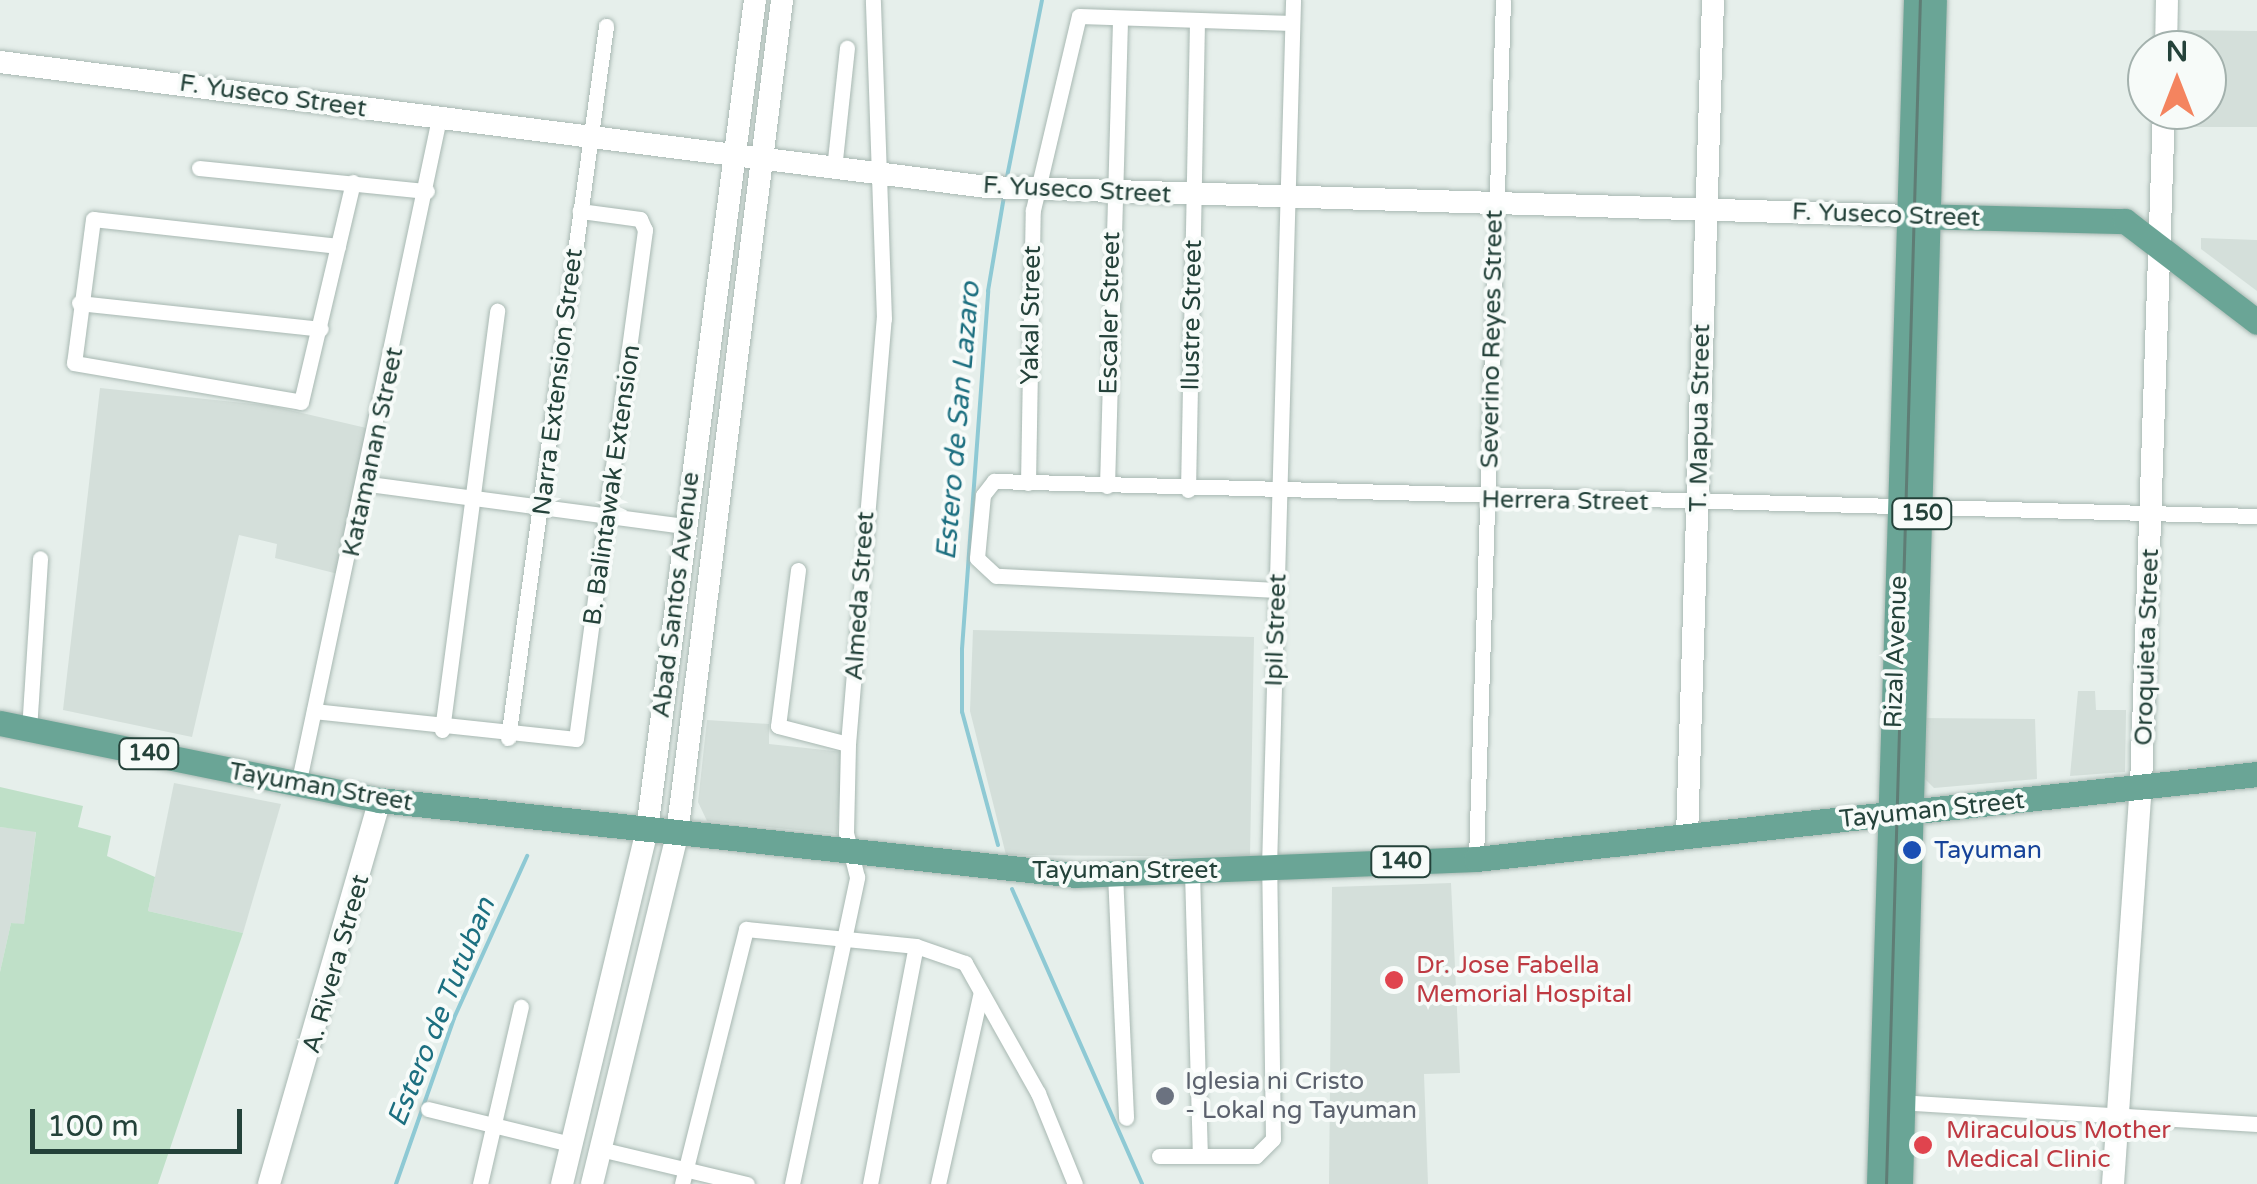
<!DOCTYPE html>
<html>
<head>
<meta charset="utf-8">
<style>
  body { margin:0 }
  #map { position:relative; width:2257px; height:1184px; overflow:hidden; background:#e6efeb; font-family:"Varela Round",sans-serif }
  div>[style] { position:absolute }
  .built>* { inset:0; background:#d4dfda }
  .green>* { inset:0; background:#bfe0c8 }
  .stream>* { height:4px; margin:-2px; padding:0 2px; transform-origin:2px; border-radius:2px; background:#8ec9d4 }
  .roads { filter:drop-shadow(0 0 2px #a8b8b2) drop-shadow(0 0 2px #a8b8b2) }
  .street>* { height:15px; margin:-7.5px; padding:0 7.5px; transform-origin:7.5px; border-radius:7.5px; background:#fff }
  .secondary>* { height:22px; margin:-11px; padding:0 11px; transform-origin:11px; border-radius:11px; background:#fff }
  .primary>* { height:25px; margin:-12.5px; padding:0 12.5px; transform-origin:12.5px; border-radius:12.5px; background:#6aa596 }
  .tram>* { height:2.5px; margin:-1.25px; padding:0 1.25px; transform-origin:1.25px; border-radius:1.25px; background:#5f7d75 }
  .dots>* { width:28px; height:28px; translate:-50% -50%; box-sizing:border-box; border:5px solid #f7fbf9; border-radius:50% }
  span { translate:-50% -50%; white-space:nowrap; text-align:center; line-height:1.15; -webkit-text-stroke:8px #f7fbf9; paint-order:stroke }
  .shield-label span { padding:2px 8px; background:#f7fbf9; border:2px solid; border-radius:8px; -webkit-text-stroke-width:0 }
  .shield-label { font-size:22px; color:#24423a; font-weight:700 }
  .street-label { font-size:25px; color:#24423a }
  .transit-label { font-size:25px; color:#164399 }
  .left { translate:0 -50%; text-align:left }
  .health-label { font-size:25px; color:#be3a42 }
  .worship-label { font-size:25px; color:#5b616d }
  .water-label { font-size:28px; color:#1c6f80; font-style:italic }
  .north { position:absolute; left:2127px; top:30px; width:100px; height:100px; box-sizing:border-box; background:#f7fbf9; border:2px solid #a3b1ad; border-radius:50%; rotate:0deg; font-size:28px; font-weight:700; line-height:40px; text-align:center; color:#24423a }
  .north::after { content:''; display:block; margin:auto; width:35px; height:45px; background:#f4845f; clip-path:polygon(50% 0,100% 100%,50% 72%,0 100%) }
  .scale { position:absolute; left:30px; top:1109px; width:212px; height:45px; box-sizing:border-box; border:5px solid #24423a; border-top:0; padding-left:12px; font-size:30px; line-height:35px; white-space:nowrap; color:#24423a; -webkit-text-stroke:8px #f7fbf9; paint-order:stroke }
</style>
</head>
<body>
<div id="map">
  <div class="built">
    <i style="clip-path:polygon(2181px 30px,2257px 31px,2257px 127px,2178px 127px,2178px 110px,2207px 110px,2207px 50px,2180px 50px)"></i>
    <i style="clip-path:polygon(2201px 238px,2257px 240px,2257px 291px,2201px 249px)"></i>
    <i style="clip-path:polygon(100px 388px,272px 406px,375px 430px,342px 575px,275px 558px,277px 544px,239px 535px,192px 737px,63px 710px)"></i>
    <i style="clip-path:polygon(973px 630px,1254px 637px,1250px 857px,1006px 855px,970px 711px)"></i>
    <i style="clip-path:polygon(2078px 691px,2095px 691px,2096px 710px,2126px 710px,2125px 772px,2070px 776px)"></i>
    <i style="clip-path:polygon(1921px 718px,2035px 719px,2037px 779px,1934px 788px,1924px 778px)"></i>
    <i style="clip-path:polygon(707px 720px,769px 724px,769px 744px,843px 752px,837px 834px,707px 821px,698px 802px)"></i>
    <i style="clip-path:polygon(174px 783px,281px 804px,243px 933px,148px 911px)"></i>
    <i style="clip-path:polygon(0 827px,36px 831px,24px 925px,11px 923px,0 972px)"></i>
    <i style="clip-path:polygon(1451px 883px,1460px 1073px,1424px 1074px,1428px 1184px,1329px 1184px,1332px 887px)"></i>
  </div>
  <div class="green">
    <i style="clip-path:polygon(0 787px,83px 806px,78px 827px,111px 836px,107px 856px,155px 877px,148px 911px,243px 933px,158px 1184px,0 1184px,0 972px,11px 923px,24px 924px,36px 832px,0 827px)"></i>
  </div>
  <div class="stream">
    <i style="left:1007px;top:177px;width:180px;rotate:-78.8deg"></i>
    <i style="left:998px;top:845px;width:138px;rotate:-105.1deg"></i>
    <i style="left:962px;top:712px;width:63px;rotate:-90deg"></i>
    <i style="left:962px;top:649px;width:359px;rotate:-85.8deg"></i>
    <i style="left:988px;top:291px;width:96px;rotate:-80.4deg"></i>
    <i style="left:1012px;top:889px;width:322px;rotate:66.2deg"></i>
    <i style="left:396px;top:1184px;width:176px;rotate:-70.7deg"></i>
    <i style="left:454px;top:1018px;width:178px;rotate:-65.7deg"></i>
  </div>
  <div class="roads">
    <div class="street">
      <i style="left:199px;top:168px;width:229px;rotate:5.8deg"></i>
      <i style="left:834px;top:169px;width:122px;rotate:-83.9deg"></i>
      <i style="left:338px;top:246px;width:246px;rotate:-173.7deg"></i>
      <i style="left:93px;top:219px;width:145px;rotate:97.5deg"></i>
      <i style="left:74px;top:363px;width:230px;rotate:9.7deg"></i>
      <i style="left:301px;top:402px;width:226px;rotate:-76.7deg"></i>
      <i style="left:79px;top:303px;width:243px;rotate:6.1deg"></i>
      <i style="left:1028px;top:483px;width:273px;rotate:-89deg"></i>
      <i style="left:1033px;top:210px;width:199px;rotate:-76.7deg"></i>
      <i style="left:1079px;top:16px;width:213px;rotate:1.9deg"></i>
      <i style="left:369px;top:484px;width:318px;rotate:7.6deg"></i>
      <i style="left:1107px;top:486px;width:466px;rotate:-88.4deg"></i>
      <i style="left:1188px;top:490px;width:469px;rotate:-88.9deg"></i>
      <i style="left:798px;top:570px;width:157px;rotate:97.3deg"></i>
      <i style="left:778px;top:726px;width:72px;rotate:14.4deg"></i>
      <i style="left:1277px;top:590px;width:281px;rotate:-177.1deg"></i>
      <i style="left:996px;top:576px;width:26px;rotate:-137deg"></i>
      <i style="left:977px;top:558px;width:63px;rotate:-84.6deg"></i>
      <i style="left:983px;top:495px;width:18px;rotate:-52deg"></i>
      <i style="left:994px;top:481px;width:1263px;rotate:1.59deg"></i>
      <i style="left:314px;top:711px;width:263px;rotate:6.1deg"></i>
      <i style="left:576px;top:739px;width:514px;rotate:-82.28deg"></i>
      <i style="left:645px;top:230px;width:12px;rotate:-114deg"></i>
      <i style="left:640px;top:219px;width:61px;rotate:-172.4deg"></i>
      <i style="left:29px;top:730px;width:172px;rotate:-86.3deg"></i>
      <i style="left:442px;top:730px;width:423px;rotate:-82.5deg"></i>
      <i style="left:508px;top:738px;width:719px;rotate:-82.16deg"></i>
      <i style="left:298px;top:785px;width:682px;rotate:-78.06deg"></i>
      <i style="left:1476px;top:859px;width:859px;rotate:-88.2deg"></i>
      <i style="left:1192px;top:872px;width:283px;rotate:88.4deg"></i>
      <i style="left:1115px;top:874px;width:244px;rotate:87.4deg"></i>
      <i style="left:1897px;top:1102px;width:361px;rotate:3.5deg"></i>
      <i style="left:428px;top:1109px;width:147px;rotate:13.8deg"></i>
      <i style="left:600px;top:1149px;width:151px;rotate:13.4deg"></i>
      <i style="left:1159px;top:1156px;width:97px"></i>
      <i style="left:1256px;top:1156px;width:24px;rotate:-45deg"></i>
      <i style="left:1273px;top:1139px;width:272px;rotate:-90.8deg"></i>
      <i style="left:1269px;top:867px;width:867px;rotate:-88.41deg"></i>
      <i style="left:480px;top:1184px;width:182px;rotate:-77deg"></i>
      <i style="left:682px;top:1184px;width:263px;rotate:-75.9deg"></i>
      <i style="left:746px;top:929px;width:171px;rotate:5.7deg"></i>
      <i style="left:916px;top:946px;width:52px;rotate:19.1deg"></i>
      <i style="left:965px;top:963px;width:149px;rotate:60.7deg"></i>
      <i style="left:1038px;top:1093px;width:98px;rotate:67.9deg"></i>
      <i style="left:792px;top:1184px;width:314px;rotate:-78deg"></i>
      <i style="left:857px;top:877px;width:45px;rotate:-104deg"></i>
      <i style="left:846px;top:833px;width:89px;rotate:-88.7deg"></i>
      <i style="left:848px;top:744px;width:427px;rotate:-85.2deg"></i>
      <i style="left:884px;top:319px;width:319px;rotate:-92deg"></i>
      <i style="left:870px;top:1184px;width:242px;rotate:-79.1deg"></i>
      <i style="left:938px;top:1184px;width:197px;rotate:-77.4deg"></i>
    </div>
    <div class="secondary">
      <i style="left:2166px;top:50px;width:50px;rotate:-88.9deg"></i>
      <i style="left:0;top:62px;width:995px;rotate:7.22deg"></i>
      <i style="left:987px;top:187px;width:925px;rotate:1.8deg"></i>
      <i style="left:1687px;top:837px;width:837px;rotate:-88.22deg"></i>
      <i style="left:269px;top:1184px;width:400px;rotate:-73.9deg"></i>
      <i style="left:562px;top:1184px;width:364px;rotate:-76.5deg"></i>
      <i style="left:647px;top:830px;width:837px;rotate:-82.59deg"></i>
      <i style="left:592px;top:1184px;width:360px;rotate:-76.3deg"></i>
      <i style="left:677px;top:834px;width:841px;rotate:-82.82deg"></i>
      <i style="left:2113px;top:1184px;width:399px;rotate:-86deg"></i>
      <i style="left:2141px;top:786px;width:676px;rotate:-88.05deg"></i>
    </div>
    <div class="primary">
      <i style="left:1916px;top:216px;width:209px;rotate:1.4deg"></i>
      <i style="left:2125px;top:221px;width:166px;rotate:37.4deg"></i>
      <i style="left:0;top:723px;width:388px;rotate:11.5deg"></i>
      <i style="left:380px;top:800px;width:700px;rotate:6.15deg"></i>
      <i style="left:1076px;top:875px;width:400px;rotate:-2.3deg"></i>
      <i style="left:1476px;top:859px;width:786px;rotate:-6.21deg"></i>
      <i style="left:1879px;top:1184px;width:1185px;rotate:-88.21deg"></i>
      <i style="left:1900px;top:1184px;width:1184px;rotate:-88.36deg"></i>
    </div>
  </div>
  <div class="tram">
    <i style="left:1886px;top:1184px;width:1184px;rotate:-88.36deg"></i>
  </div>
  <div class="dots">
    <i style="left:1912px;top:850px;background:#1a4fb4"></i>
    <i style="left:1394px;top:980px;background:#e0444e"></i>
    <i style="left:1165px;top:1096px;background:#6b7280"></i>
    <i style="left:1923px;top:1145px;background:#e0444e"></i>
  </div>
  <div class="shield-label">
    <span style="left:1922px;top:514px">150</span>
    <span style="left:149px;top:754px">140</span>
    <span style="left:1401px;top:862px">140</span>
  </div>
  <div class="street-label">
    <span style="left:273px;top:96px;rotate:8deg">F. Yuseco Street</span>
    <span style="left:1077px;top:190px;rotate:3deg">F. Yuseco Street</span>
    <span style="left:1886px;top:215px;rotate:2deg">F. Yuseco Street</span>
    <span style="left:1110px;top:313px;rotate:-89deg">Escaler Street</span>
    <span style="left:1031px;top:315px;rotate:-89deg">Yakal Street</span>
    <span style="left:1192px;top:315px;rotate:-89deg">Ilustre Street</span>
    <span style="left:1492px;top:339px;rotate:-89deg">Severino Reyes Street</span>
    <span style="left:558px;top:382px;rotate:-83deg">Narra Extension Street</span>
    <span style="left:1700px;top:418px;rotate:-89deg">T. Mapua Street</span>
    <span style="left:373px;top:452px;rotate:-78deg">Katamanan Street</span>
    <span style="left:612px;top:485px;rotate:-82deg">B. Balintawak Extension</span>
    <span style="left:1565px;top:501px;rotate:1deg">Herrera Street</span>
    <span style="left:676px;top:595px;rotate:-83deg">Abad Santos Avenue</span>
    <span style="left:860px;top:596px;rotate:-86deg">Almeda Street</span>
    <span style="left:1276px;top:630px;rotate:-88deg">Ipil Street</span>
    <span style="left:2147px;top:647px;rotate:-88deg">Oroquieta Street</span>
    <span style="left:1896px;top:652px;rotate:-88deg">Rizal Avenue</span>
    <span style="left:321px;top:787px;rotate:10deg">Tayuman Street</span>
    <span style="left:1932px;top:810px;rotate:-6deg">Tayuman Street</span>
    <span style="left:1125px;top:870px">Tayuman Street</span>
    <span style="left:336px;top:964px;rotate:-74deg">A. Rivera Street</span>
  </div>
  <div class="transit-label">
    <span class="left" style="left:1934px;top:850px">Tayuman</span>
  </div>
  <div class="health-label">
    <span class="left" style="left:1416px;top:980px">Dr. Jose Fabella<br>Memorial Hospital</span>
    <span class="left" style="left:1946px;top:1145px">Miraculous Mother<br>Medical Clinic</span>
  </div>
  <div class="worship-label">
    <span class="left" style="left:1185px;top:1096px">Iglesia ni Cristo<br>- Lokal ng Tayuman</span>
  </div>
  <div class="water-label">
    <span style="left:958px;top:421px;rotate:-85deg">Estero de San Lazaro</span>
    <span style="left:441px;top:1012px;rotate:-68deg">Estero de Tutuban</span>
  </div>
  <div class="north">N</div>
  <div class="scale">100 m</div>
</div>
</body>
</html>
